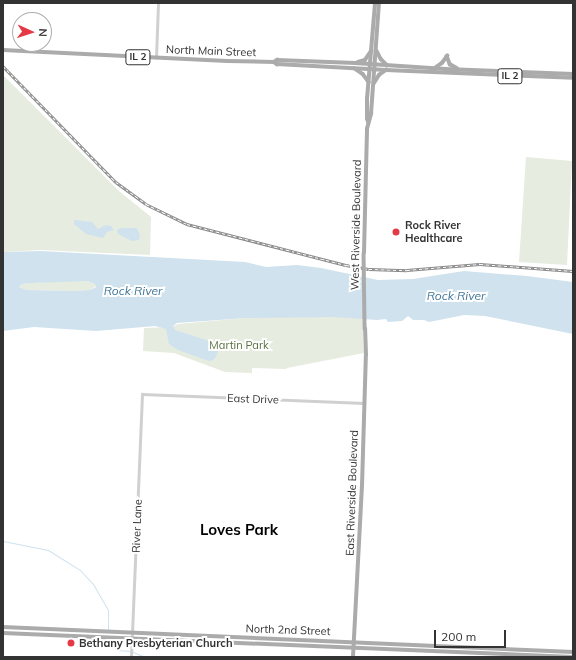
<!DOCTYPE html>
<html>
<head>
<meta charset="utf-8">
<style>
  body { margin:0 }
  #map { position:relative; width:576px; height:660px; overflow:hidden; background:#fff; font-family:Mulish,sans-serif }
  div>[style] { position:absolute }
  .green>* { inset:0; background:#e6ecdf }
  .water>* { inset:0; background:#cfe2ee }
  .stream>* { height:1px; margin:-0.5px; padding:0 0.5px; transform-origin:0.5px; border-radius:0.5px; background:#cfe2ee }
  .tertiary>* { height:2.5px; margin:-1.25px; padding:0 1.25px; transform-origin:1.25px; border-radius:1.25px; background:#d0d0d0 }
  .primary>* { height:3.5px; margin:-1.75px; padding:0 1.75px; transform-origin:1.75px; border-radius:1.75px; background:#ababab }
  .rail>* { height:2.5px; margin-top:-1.25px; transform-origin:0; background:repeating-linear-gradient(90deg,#fff 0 3px,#888 0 6px); box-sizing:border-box; border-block:1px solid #888 }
  .primary-bridge>* { height:3.5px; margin:-1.75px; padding:0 1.75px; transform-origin:1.75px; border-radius:1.75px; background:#ababab }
  .dots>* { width:11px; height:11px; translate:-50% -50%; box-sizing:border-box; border:2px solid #fff; border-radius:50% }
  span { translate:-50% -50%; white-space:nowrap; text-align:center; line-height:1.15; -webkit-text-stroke:4px #fff; paint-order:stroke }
  .shield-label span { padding:1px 3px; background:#fff; border:1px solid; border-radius:3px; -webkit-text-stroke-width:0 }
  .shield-label { font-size:10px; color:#333; font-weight:700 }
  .street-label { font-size:11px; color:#333 }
  .poi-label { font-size:11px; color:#333; font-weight:700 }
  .left { translate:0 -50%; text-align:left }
  .park-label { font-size:11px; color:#56703f }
  .water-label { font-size:12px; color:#3f7597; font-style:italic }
  .district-label { font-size:15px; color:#000; font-weight:700 }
  .frame { position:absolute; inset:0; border:4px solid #333; pointer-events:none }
  .north { position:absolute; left:12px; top:12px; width:40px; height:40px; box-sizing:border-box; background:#fff; border:1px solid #adadad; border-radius:50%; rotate:93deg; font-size:11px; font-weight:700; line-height:16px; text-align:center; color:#333 }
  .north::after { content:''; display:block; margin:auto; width:14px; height:18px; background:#e63946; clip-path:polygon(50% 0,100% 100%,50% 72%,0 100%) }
  .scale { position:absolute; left:434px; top:630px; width:72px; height:18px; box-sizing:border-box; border:2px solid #333; border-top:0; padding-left:5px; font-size:12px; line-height:14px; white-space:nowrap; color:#333; -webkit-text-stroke:3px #fff; paint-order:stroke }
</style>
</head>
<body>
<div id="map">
  <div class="green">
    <i style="clip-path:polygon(3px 75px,119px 191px,151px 217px,150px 255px,41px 250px,3px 252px)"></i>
    <i style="clip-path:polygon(526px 157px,572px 161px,567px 265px,519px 262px)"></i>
    <i style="clip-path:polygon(64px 281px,87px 281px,97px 285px,90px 290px,74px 291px,27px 290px,19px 287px,22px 284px,32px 283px)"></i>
    <i style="clip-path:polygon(314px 316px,362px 317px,364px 353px,287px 368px,286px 369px,252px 368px,252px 373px,225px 372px,174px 353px,143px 351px,144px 328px,172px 327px,178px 324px,245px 318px)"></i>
  </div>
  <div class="water">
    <i style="clip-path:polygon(74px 220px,92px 222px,98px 229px,106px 225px,111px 226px,114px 230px,107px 232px,103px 238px,86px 234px,74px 224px)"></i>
    <i style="clip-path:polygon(121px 228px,137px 228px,140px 236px,139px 240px,132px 241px,118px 234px,117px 230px)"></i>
    <i style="clip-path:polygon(evenodd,41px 251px,245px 262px,266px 267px,297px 265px,321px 268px,378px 280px,413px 279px,464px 271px,527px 276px,573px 282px,573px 334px,485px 316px,464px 315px,429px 322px,424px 320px,413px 320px,408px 316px,402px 321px,388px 322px,386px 319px,377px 320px,333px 317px,246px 318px,177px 323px,173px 326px,175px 330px,212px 342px,217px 346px,218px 351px,216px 357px,213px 360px,209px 361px,178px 350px,169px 344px,166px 329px,155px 326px,96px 331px,34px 327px,3px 331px,3px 252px,41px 251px,87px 281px,95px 284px,96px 287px,90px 290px,74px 291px,27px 290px,19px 287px,22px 284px,32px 283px,87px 281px)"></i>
  </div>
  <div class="stream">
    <i style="left:3px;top:541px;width:46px;rotate:11.3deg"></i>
    <i style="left:48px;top:550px;width:38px;rotate:32deg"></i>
    <i style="left:80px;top:570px;width:19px;rotate:47deg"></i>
    <i style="left:93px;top:584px;width:30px;rotate:60deg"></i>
    <i style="left:108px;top:610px;width:19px;rotate:90deg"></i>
    <i style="left:110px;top:638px;width:9px;rotate:69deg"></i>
    <i style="left:113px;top:646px;width:6px;rotate:45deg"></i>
    <i style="left:117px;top:650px;width:13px;rotate:4deg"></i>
    <i style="left:133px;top:652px;width:13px;rotate:23deg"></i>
  </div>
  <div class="tertiary">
    <i style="left:156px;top:58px;width:55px;rotate:-87.9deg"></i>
    <i style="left:131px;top:657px;width:263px;rotate:-87.6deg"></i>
    <i style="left:142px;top:394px;width:222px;rotate:2.3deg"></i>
  </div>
  <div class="primary">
    <i style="left:3px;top:50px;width:224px;rotate:2.8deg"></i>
    <i style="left:227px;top:61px;width:47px;rotate:1.2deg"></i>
    <i style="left:274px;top:62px;width:4px;rotate:-34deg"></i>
    <i style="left:277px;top:60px;width:78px;rotate:2.2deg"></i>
    <i style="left:355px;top:63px;width:91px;rotate:3.8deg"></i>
    <i style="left:446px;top:69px;width:127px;rotate:2.3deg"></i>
    <i style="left:377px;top:51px;width:9px;rotate:63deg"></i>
    <i style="left:381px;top:59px;width:8px;rotate:45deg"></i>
    <i style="left:447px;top:56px;width:9px;rotate:69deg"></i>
    <i style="left:450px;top:64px;width:8px;rotate:30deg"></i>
    <i style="left:274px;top:62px;width:4px;rotate:34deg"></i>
    <i style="left:277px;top:64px;width:109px;rotate:3.2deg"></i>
    <i style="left:386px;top:70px;width:187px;rotate:2.4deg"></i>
    <i style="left:358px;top:62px;width:7px;rotate:-16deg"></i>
    <i style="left:365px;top:60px;width:11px;rotate:-56deg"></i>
    <i style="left:354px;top:68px;width:11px;rotate:34deg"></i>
    <i style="left:363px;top:74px;width:10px;rotate:53deg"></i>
    <i style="left:435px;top:68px;width:9px;rotate:-36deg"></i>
    <i style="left:442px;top:63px;width:9px;rotate:-54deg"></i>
    <i style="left:374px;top:83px;width:9px;rotate:-58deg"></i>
    <i style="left:379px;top:75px;width:9px;rotate:-36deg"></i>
    <i style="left:368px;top:122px;width:3px;rotate:-108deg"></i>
    <i style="left:367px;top:119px;width:20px;rotate:-90deg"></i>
    <i style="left:367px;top:99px;width:96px;rotate:-85.2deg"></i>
    <i style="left:364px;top:253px;width:124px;rotate:-88.6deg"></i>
    <i style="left:367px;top:129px;width:16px;rotate:-75deg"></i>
    <i style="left:371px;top:114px;width:111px;rotate:-85.9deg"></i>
    <i style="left:3px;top:627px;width:571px;rotate:2.51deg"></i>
    <i style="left:3px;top:633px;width:571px;rotate:2.41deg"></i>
    <i style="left:353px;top:657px;width:171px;rotate:-87deg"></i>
    <i style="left:362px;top:486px;width:131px;rotate:-88.3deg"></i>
    <i style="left:366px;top:355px;width:26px;rotate:-92deg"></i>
  </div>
  <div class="rail">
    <i style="left:3px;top:66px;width:162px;rotate:45.8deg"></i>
    <i style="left:116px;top:182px;width:37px;rotate:36deg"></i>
    <i style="left:146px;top:204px;width:46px;rotate:26deg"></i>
    <i style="left:187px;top:224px;width:164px;rotate:14.5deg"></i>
    <i style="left:346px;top:265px;width:23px;rotate:10deg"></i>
    <i style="left:369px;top:269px;width:38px;rotate:2deg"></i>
    <i style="left:407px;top:270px;width:73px;rotate:-4.7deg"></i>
    <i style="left:480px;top:264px;width:93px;rotate:4.3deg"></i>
  </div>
  <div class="primary-bridge">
    <i style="left:364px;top:253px;width:76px;rotate:89.2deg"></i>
  </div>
  <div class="dots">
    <i style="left:396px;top:232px;background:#e63946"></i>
    <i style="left:71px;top:643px;background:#e63946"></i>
  </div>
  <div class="shield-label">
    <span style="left:138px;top:57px">IL 2</span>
    <span style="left:510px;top:76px">IL 2</span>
  </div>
  <div class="street-label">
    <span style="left:211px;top:51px;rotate:2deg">North Main Street</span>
    <span style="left:356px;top:225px;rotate:-89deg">West Riverside Boulevard</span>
    <span style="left:253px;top:399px;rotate:2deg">East Drive</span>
    <span style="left:352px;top:493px;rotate:-88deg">East Riverside Boulevard</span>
    <span style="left:137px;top:526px;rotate:-88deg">River Lane</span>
    <span style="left:288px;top:630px;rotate:2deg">North 2nd Street</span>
  </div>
  <div class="poi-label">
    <span class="left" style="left:405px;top:232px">Rock River<br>Healthcare</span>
    <span class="left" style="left:79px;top:643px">Bethany Presbyterian Church</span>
  </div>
  <div class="park-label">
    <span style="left:239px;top:345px">Martin Park</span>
  </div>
  <div class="water-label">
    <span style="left:133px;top:291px">Rock River</span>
    <span style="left:456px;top:296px">Rock River</span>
  </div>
  <div class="district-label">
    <span style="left:239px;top:530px">Loves Park</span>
  </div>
  <div class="frame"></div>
  <div class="north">N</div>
  <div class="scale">200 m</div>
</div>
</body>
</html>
